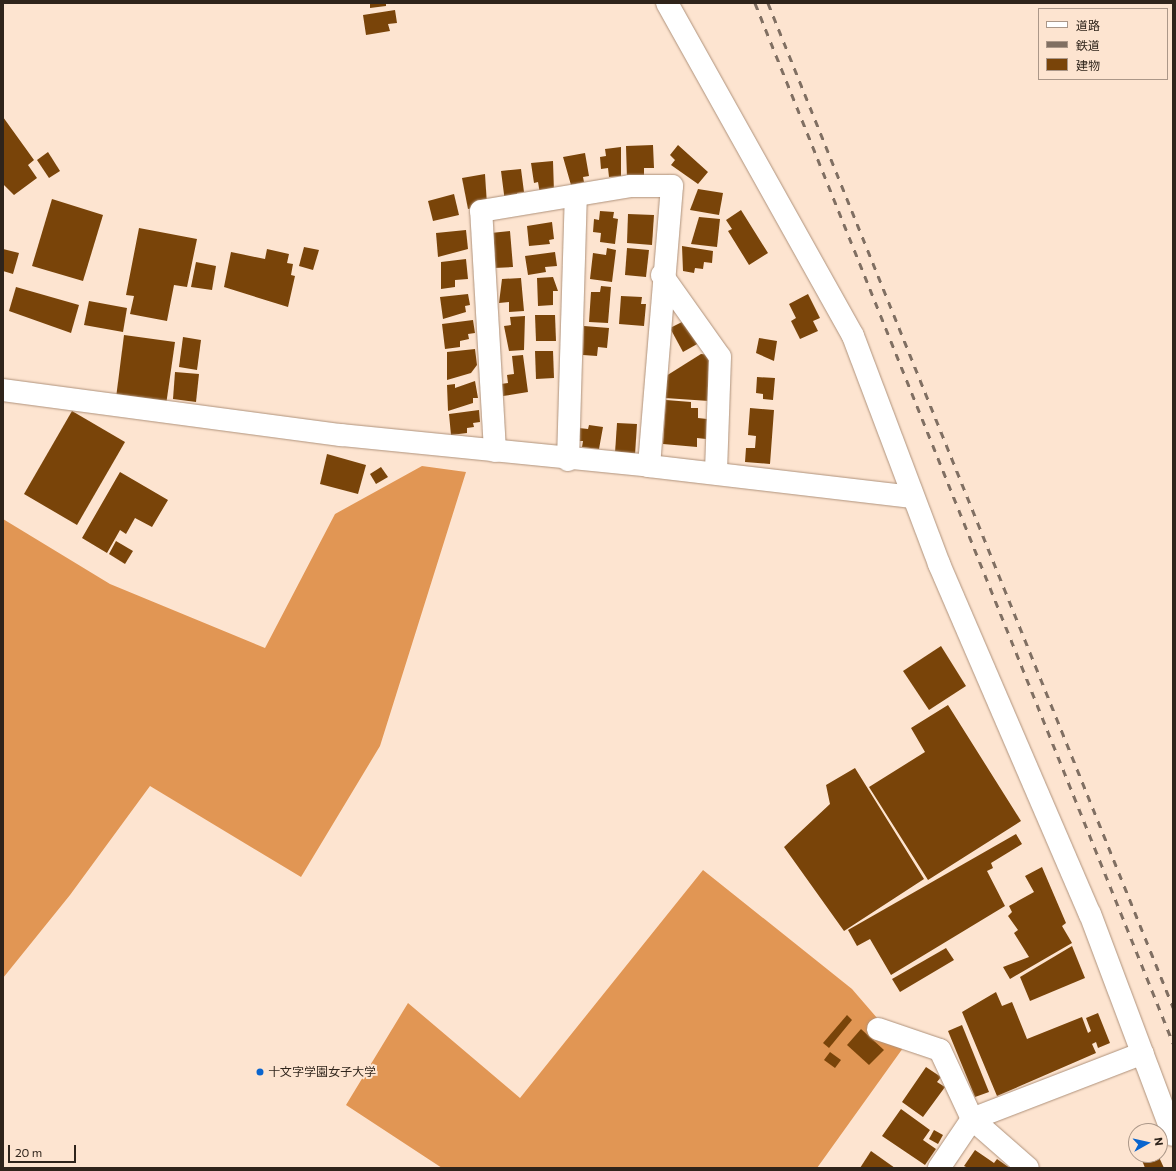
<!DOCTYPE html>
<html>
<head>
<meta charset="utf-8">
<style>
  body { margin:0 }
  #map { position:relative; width:1176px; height:1171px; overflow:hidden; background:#fde4d0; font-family:Commissioner,"Noto Sans JP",sans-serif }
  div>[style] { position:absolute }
  .forest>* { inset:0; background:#e19654 }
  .building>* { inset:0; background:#794409 }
  .roads { filter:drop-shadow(0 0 1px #af927b) drop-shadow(0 0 1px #af927b) }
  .minor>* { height:22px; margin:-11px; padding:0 11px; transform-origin:11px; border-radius:11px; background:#fff }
  .rail>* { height:3px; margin-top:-1.5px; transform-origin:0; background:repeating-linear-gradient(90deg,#806f62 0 7px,transparent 0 14px) }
  .dots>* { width:11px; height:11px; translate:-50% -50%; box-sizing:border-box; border:2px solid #fde4d0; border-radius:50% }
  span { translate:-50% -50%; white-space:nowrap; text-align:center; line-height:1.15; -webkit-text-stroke:4px #fde4d0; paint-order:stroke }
  .poi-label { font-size:12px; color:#2f241b }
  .left { translate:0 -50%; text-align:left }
  .frame { position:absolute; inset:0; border:4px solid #2f241b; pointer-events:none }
  .legend { position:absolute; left:1038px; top:8px; width:130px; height:72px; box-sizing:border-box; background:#fde4d0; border:1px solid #ab9788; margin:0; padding:5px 7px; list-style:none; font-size:12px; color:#2f241b }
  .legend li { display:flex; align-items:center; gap:8px; height:20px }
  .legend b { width:20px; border:1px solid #ab9788 }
  .north { position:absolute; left:1128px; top:1123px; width:40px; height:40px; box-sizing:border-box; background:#fde4d0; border:1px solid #ab9788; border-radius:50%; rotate:82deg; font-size:11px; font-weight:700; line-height:16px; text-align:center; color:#2f241b }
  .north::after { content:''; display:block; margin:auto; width:14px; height:18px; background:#0a65ce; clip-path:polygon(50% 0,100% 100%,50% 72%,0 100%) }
  .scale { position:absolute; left:8px; top:1145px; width:68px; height:18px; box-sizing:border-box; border:2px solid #2f241b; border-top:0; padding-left:5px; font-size:12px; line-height:14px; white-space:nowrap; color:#2f241b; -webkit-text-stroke:3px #fde4d0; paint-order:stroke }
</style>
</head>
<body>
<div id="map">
  <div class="forest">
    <i style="clip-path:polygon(422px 466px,466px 472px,380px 746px,301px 877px,150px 786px,70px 895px,3px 978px,3px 519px,110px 584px,265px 648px,335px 514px)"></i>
    <i style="clip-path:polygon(703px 870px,852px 989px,903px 1048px,817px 1168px,442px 1168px,346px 1105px,408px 1003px,520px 1098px)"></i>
  </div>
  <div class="building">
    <i style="clip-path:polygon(370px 3px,386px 3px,386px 6px,370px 8px)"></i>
    <i style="clip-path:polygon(395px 10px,397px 23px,388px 24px,390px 31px,366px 35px,363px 15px)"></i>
    <i style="clip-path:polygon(3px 117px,34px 160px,28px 165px,37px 178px,14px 195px,3px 184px)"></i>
    <i style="clip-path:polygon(653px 145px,654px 168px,644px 168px,644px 179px,627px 179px,626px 146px)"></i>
    <i style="clip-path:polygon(678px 145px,708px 172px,698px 184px,671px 165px,675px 160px,670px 155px)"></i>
    <i style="clip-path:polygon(621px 147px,621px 176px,609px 177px,608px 168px,601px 169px,600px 157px,606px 156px,605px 149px)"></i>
    <i style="clip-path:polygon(48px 152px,60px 171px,49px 178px,37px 160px)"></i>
    <i style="clip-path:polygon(585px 153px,589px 176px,583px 177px,584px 182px,571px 185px,563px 157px)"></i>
    <i style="clip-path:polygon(553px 161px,554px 192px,540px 194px,538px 182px,534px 183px,531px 163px)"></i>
    <i style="clip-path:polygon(521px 169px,524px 192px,517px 193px,518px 200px,505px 202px,501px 171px)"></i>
    <i style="clip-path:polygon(485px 174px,487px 205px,468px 209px,462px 178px)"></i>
    <i style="clip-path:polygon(698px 189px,723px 193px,719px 215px,690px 210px)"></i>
    <i style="clip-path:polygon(454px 194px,459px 215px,433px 221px,428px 201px)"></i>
    <i style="clip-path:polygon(52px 199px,103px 215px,83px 281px,32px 266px)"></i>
    <i style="clip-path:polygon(741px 210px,768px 253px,749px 265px,728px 231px,732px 229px,726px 220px)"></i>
    <i style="clip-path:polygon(600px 211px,614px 212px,613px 218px,618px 219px,615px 244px,600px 242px,601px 233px,593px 232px,594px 219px,599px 220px)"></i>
    <i style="clip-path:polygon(628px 214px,654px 215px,652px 245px,627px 243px)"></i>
    <i style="clip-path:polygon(699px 217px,720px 219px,717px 247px,691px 244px)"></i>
    <i style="clip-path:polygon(552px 222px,554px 239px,549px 240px,550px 244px,529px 246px,527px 226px)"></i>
    <i style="clip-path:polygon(139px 228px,197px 239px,187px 287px,174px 285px,167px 321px,130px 314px,134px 296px,126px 295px)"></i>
    <i style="clip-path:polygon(466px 230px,468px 249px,438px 257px,436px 233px)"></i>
    <i style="clip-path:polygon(510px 231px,513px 267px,494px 268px,491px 233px)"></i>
    <i style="clip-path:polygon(682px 246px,713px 251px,712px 263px,704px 262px,703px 269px,695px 268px,694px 273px,683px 271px)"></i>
    <i style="clip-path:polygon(304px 247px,319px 250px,313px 270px,299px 266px)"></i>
    <i style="clip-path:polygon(607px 248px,616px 250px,612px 282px,590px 279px,593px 253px,606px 255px)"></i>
    <i style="clip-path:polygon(627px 248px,649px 250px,646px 277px,625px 275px)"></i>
    <i style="clip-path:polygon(3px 249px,19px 253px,13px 274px,3px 271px)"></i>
    <i style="clip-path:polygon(267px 249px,289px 254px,287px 263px,293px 264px,291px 275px,295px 276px,288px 307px,224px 287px,231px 252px,265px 259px)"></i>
    <i style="clip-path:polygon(555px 252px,557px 266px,545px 267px,546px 272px,528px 275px,525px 256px)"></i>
    <i style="clip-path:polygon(466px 259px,468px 279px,455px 280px,455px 287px,441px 289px,441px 262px)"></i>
    <i style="clip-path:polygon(196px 262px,216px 266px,212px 290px,191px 287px)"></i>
    <i style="clip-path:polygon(553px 277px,558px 291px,553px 291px,553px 305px,538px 306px,537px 278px)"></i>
    <i style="clip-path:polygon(521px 278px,524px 311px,509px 312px,509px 302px,499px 303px,502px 279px)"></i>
    <i style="clip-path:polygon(601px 286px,611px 287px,608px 323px,589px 322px,591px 292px,600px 292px)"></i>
    <i style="clip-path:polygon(16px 287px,79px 305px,71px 333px,9px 311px)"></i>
    <i style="clip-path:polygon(468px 294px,470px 305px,465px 306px,466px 312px,443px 319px,440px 297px)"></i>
    <i style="clip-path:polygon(808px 294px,820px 318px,813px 321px,818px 331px,800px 339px,791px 321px,796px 318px,789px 304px)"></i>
    <i style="clip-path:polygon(621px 296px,642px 297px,641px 304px,646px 304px,644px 326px,619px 324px)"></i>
    <i style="clip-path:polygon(89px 301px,127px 308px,123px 332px,84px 325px)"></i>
    <i style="clip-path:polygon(535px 315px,555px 315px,556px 341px,536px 341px)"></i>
    <i style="clip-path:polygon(525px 316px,524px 350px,509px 351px,504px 326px,511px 325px,510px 317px)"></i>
    <i style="clip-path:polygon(473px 320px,475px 333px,468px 334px,469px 339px,460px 341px,460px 347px,445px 349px,442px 324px)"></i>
    <i style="clip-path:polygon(686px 320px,699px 343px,683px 352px,670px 328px)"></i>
    <i style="clip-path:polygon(584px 326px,609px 328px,607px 348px,598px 347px,597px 356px,583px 355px)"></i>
    <i style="clip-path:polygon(124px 335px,175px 342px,166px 405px,116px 398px)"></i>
    <i style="clip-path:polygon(183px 337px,201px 340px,197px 370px,179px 367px)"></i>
    <i style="clip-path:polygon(759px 338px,777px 341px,774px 361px,756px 353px)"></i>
    <i style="clip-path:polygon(475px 349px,477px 365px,471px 373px,447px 380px,447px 352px)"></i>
    <i style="clip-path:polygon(535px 351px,553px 351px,554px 378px,536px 379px)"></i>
    <i style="clip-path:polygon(701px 354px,712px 355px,709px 401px,665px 398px,666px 376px)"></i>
    <i style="clip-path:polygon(523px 355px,528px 392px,503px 396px,501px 384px,508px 383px,507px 375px,514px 374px,512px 356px)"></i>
    <i style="clip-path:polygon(175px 372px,199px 374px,196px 402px,173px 399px)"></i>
    <i style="clip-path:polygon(757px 377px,775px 378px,773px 400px,763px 399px,763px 394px,756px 393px)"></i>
    <i style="clip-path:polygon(475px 381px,478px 398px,473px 398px,473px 403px,448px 411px,447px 385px,455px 384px,455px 388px)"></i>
    <i style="clip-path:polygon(666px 400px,691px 402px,691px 408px,698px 408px,698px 418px,707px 419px,706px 439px,697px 438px,697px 447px,663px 444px)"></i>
    <i style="clip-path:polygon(750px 408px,774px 410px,770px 464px,745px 462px,746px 448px,755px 448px,756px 436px,748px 435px)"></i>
    <i style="clip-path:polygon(479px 410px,480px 422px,473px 423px,474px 427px,467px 428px,467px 433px,451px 435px,449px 414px)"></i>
    <i style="clip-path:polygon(72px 411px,125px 442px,77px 525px,24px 494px)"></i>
    <i style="clip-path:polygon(617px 423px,637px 424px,635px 455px,615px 453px)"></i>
    <i style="clip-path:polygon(589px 425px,603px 427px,599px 449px,582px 447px,583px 441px,577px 441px,579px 428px,588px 429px)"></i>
    <i style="clip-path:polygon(327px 454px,366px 465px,358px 494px,320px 484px)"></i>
    <i style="clip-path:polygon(381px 467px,388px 477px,376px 484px,370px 474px)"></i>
    <i style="clip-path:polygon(120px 472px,168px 500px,152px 527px,135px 518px,126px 534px,120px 530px,107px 553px,82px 538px)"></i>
    <i style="clip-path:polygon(116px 541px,133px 551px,125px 564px,109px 554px)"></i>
    <i style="clip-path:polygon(941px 646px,966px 686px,929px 710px,903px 671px)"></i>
    <i style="clip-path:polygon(948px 705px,1021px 821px,928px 880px,869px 787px,925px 752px,911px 728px)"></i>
    <i style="clip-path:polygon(855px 768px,924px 879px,844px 931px,784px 847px,830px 804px,826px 785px)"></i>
    <i style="clip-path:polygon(1016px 834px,1022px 844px,991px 863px,993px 868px,987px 871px,1005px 906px,891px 975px,870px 939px,857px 946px,848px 930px)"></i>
    <i style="clip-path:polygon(1042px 867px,1066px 923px,1062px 926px,1072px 943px,1010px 979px,1003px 967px,1029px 957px,1014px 933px,1018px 930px,1008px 916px,1012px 912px,1009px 906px,1034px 892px,1025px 876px)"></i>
    <i style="clip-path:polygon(1072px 946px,1085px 978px,1030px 1001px,1020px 977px)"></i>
    <i style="clip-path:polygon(946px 948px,954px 960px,900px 992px,892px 979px)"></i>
    <i style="clip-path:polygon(996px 992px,1002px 1006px,1012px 1002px,1027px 1039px,1082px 1017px,1088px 1033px,1091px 1031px,1086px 1018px,1098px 1013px,1110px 1043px,1098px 1048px,1096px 1042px,1092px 1044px,1096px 1053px,997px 1096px,962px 1012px)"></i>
    <i style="clip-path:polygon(847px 1015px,852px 1020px,829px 1048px,823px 1043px)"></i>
    <i style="clip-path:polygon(962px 1025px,989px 1092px,975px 1097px,948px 1031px)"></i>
    <i style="clip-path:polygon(861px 1029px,884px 1050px,869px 1065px,847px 1045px)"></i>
    <i style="clip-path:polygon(830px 1052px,841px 1060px,835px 1068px,824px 1060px)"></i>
    <i style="clip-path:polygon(926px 1067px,941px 1077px,937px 1082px,945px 1087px,923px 1117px,902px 1102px)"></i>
    <i style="clip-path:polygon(901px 1109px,930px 1130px,923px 1140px,936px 1149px,925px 1165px,882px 1136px)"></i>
    <i style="clip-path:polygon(934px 1130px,943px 1135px,938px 1144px,929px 1139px)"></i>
    <i style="clip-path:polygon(975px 1150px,994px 1163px,997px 1159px,1010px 1168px,968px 1168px,964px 1166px)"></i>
    <i style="clip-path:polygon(871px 1151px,895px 1168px,860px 1168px)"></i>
    <i style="clip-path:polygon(1140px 1155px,1158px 1155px,1164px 1168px,1145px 1168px)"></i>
  </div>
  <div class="roads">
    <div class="minor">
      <i style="left:667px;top:3px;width:381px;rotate:60.8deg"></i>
      <i style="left:853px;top:336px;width:244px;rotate:69.3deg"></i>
      <i style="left:939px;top:564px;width:381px;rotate:66.7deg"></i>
      <i style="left:1090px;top:914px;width:236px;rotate:69.4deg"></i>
      <i style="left:662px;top:275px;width:100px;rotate:54.7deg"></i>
      <i style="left:720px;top:357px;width:116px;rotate:92deg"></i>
      <i style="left:3px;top:390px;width:341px;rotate:7.6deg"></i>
      <i style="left:341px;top:435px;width:310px;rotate:5.7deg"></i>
      <i style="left:649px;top:466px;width:265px;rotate:6.7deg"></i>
      <i style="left:495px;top:451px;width:240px;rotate:-93.3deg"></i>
      <i style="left:481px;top:211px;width:151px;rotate:-9.5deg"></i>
      <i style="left:630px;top:186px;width:42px"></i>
      <i style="left:672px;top:186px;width:281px;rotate:94.7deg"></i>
      <i style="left:568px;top:460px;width:264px;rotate:-88.3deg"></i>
      <i style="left:878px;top:1029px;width:65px;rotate:18.7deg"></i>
      <i style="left:940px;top:1050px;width:76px;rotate:65.1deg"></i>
      <i style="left:972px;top:1119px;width:74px;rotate:41.2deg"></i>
      <i style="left:939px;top:1168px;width:59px;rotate:-56deg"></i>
      <i style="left:972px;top:1119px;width:183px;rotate:-21.1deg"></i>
    </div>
  </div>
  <div class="rail">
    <i style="left:755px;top:3px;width:1121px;rotate:68.1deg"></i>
    <i style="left:768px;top:3px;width:1083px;rotate:68.03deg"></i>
  </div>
  <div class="dots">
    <i style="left:260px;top:1072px;background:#0a65ce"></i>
  </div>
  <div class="poi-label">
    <span class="left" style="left:268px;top:1072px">十文字学園女子大学</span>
  </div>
  <div class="frame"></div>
  <ul class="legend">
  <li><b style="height:5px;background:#fff"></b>道路</li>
  <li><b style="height:5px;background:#806f62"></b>鉄道</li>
  <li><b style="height:11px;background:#794409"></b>建物</li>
  </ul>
  <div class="north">N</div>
  <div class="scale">20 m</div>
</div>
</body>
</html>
